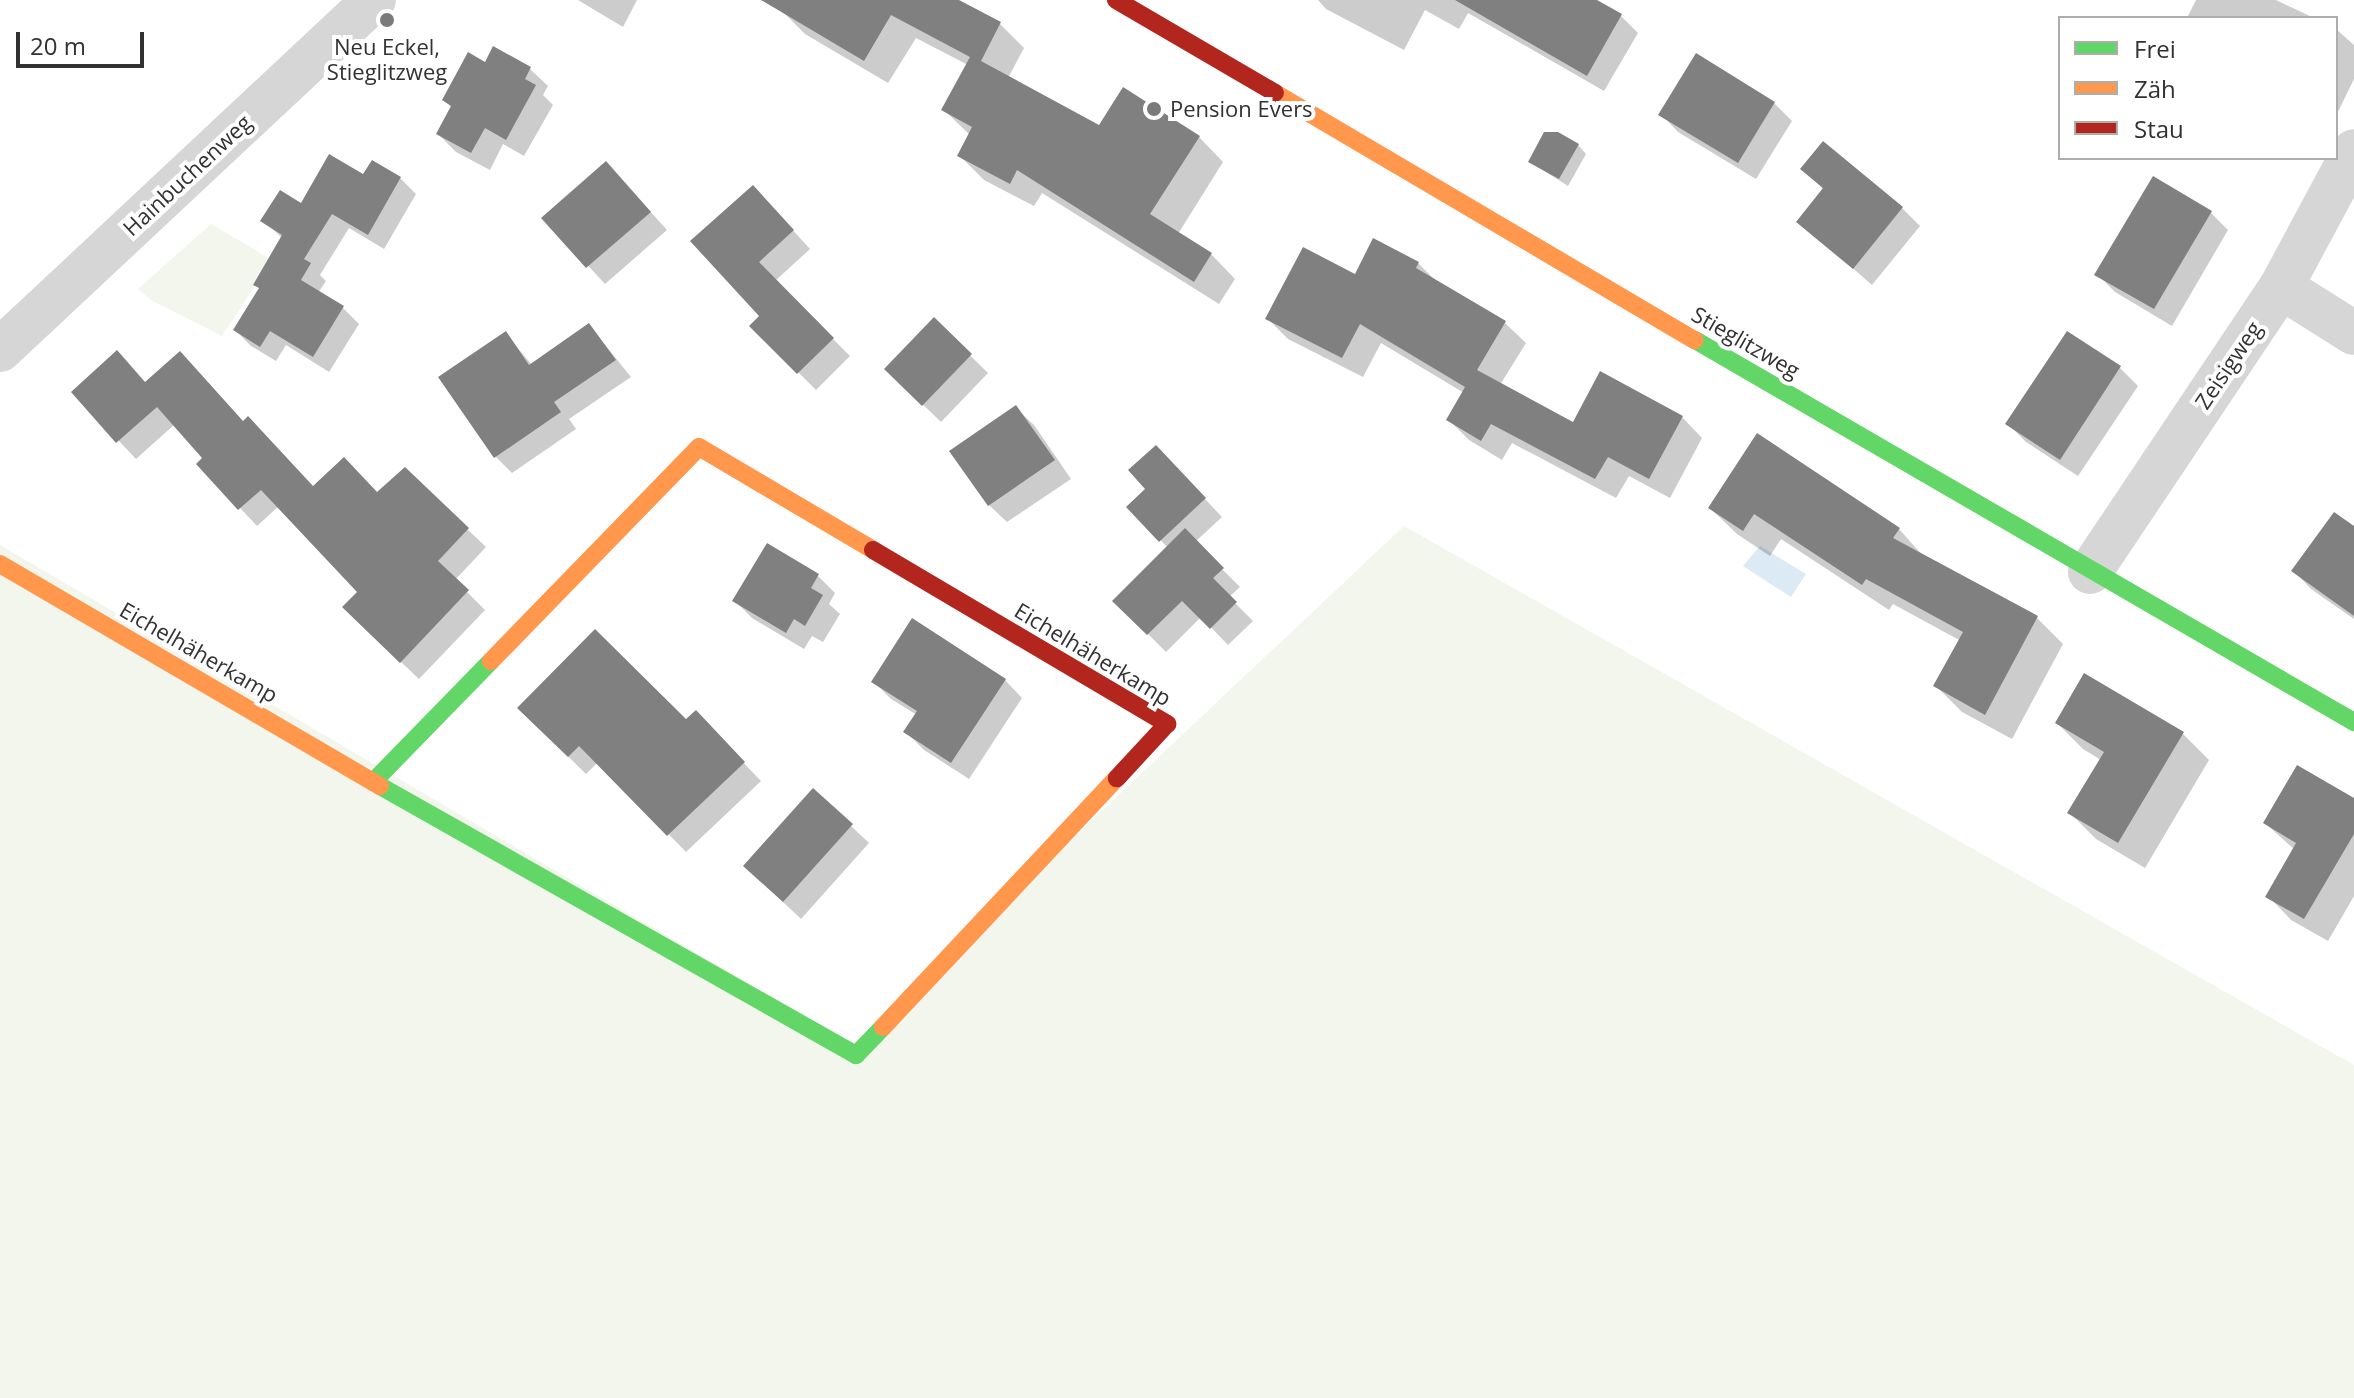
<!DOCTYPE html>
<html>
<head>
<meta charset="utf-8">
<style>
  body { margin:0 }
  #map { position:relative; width:2354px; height:1398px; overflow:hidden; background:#fff; font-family:"Open Sans",sans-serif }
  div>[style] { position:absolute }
  .green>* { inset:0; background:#f2f6ed }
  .water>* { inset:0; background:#dbeaf4 }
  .shadow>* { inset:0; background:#0003 }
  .building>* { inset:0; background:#808080 }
  .street>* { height:44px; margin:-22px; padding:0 22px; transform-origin:22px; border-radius:22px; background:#d6d6d6 }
  .fast>* { height:18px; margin:-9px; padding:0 9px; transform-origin:9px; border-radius:9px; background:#63d668 }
  .slow>* { height:18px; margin:-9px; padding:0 9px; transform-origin:9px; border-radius:9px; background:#ff974d }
  .jam>* { height:18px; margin:-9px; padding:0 9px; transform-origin:9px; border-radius:9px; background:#b3261e }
  .dots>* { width:22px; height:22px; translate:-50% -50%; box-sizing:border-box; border:4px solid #fff; border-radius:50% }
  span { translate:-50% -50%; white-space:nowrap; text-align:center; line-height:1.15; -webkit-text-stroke:8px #fff; paint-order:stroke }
  .poi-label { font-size:22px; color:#323232 }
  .left { translate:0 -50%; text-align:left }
  .street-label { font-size:22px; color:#323232 }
  .legend { position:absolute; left:2058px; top:16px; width:280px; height:144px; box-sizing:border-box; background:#fff; border:2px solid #adadad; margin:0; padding:10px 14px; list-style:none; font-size:24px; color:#323232 }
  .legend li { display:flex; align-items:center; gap:16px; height:40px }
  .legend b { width:40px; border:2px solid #adadad }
  .scale { position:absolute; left:16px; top:32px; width:128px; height:36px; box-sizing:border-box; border:4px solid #323232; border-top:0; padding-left:10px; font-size:24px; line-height:28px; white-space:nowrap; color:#323232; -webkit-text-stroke:6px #fff; paint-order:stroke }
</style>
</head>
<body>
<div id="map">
  <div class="green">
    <i style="clip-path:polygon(211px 224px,272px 260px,222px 336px,151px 300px,138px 289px)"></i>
    <i style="clip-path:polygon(1404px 526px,2354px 1065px,2354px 1398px,0 1398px,0 545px,853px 1045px)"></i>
  </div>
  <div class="water">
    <i style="clip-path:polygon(1760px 546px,1806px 574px,1791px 597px,1743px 566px)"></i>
  </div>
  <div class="shadow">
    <i style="clip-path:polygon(578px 0,637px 0,623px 27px)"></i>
    <i style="clip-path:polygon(787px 0,956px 0,1000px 24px,1024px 48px,1008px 78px,1100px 127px,1199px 137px,1223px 162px,1178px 234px,1211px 254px,1235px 279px,1219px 304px,1042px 193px,1034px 206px,984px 180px,959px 155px,970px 135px,944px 110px,968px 65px,916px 38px,888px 83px,805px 34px,781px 10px)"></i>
    <i style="clip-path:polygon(1318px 0,1593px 0,1621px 16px,1638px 33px,1604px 91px,1468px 13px,1459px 29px,1425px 10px,1404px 50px,1326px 9px)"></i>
    <i style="clip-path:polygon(2196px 0,2276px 0,2314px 18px,2187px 18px)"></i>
    <i style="clip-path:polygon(2336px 29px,2354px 45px,2354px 79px,2336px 116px)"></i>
    <i style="clip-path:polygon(485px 65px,530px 69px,548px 86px,543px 95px,553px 105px,524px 156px,503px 144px,490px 170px,456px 152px,438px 134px,453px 108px,444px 100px)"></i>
    <i style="clip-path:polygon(1774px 103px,1792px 121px,1756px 179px,1678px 132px,1661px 114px)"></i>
    <i style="clip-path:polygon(1578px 145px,1586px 154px,1568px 186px,1530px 162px)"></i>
    <i style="clip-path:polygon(1803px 169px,1902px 208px,1920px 226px,1872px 285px,1799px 221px,1824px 190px)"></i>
    <i style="clip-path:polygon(364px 177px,400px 178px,416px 194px,384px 249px,349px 228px,320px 275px,326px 281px,318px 293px,343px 308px,359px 324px,329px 372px,286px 345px,276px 361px,251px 346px,235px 330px,260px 289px,282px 238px,263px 220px)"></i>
    <i style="clip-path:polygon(623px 181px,667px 230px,605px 284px,544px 218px)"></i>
    <i style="clip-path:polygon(770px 205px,810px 249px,775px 281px,850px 356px,816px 390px,752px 326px,762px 316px,693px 241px)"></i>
    <i style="clip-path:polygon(2211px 213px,2228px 230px,2172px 326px,2115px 292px,2097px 274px)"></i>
    <i style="clip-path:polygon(1418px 263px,1438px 283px,1505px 323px,1526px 343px,1500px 385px,1574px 425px,1682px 417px,1702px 438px,1670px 498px,1629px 476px,1616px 498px,1512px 443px,1502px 460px,1469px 440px,1448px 419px,1464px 393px,1381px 343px,1363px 377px,1288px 339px,1268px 319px,1356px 276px)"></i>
    <i style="clip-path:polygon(934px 320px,988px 373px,941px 422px,886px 369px)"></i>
    <i style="clip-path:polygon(589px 325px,631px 377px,569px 419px,576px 429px,512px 473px,496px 457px,505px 333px,532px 365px)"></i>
    <i style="clip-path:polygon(2067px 334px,2120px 368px,2138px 386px,2078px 476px,2026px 442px,2008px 424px)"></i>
    <i style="clip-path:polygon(146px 383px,244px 423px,314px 488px,378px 494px,405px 470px,486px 547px,455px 580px,485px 610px,419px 679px,362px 625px,359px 592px,279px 506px,257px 526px,199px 464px,205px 458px,175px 424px,136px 459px,73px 392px)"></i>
    <i style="clip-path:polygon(1016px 408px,1034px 425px,1071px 479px,1007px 522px,989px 505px)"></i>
    <i style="clip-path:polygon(1173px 465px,1222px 517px,1195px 542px,1240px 587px,1229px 597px,1253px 621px,1228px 645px,1201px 617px,1166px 652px,1115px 601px,1168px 548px,1129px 507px)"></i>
    <i style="clip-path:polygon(1710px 508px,1899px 529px,1924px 557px,2037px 618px,2063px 644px,2012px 739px,1962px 712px,1936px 686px,1961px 641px,1893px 604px,1889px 610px,1781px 539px,1770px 556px,1737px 534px)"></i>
    <i style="clip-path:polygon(2354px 529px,2354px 619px,2311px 589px,2294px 571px)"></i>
    <i style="clip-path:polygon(818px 576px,835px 593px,829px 604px,840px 614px,823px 642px,812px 636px,804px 649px,752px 618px,735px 601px)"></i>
    <i style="clip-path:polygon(1005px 680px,1022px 698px,969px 779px,924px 750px,906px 732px,917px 715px,891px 699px,873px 681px)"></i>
    <i style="clip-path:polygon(519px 708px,686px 722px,713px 731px,761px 781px,686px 852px,598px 762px,586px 774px)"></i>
    <i style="clip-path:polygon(2057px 723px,2183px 734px,2209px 760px,2145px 868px,2096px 839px,2070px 813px,2101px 760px,2083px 749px)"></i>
    <i style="clip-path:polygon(2354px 801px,2354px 896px,2328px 941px,2291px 920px,2268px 896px,2295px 850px,2265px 823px)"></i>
    <i style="clip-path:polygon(851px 826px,869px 843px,801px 919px,745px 866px)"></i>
  </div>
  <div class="building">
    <i style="clip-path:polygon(761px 0,959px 0,1001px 22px,981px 61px,1099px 125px,1123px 87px,1200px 136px,1150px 214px,1212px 253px,1194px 282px,1017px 170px,1010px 184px,957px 156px,972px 127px,941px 110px,970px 57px,891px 15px,864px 61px)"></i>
    <i style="clip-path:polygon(1455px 0,1597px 0,1622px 14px,1587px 76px)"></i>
    <i style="clip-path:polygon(493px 46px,531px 67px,525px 79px,536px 85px,506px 140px,485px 128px,471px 153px,436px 134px,451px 106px,442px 100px,468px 52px,485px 62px)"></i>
    <i style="clip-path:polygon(1696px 53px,1775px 102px,1738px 163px,1658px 115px)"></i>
    <i style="clip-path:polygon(1544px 132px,1558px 132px,1579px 144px,1559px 179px,1528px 162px)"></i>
    <i style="clip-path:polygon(1823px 141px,1903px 207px,1853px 269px,1796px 222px,1823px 188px,1800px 169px)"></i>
    <i style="clip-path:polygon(329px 154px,363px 174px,372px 160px,401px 177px,368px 235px,332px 214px,304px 259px,311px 263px,301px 280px,344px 306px,313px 357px,270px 331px,260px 347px,233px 330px,259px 288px,253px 285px,282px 235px,260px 221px,280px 190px,301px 203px)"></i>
    <i style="clip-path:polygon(606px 161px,651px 212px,586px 268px,541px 218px)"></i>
    <i style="clip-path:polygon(2153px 176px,2212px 211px,2154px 309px,2094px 275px)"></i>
    <i style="clip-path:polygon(753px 185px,794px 230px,759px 262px,834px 338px,797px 374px,749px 326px,759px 316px,690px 241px)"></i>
    <i style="clip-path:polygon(1373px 238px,1419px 262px,1416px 268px,1506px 321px,1477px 370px,1573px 422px,1600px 371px,1683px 416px,1649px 479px,1608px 457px,1595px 479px,1491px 424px,1481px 441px,1446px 420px,1465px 387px,1360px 324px,1342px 358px,1265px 319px,1303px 247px,1355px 274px)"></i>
    <i style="clip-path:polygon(934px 317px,972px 354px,922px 406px,884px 369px)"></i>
    <i style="clip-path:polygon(589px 323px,616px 360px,554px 402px,561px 412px,494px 458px,438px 377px,506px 331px,529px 365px)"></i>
    <i style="clip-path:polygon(2067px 331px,2121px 366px,2060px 460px,2005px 424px)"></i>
    <i style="clip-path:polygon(117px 350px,145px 382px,180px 351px,243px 421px,248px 416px,313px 486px,344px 457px,377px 492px,405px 467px,469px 528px,438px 561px,469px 590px,400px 663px,342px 607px,357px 592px,261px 490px,238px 510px,196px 464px,202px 458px,157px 407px,116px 443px,71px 392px)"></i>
    <i style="clip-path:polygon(1016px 405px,1055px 460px,988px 506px,949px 451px)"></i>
    <i style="clip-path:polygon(1757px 433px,1900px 528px,1893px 538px,2038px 616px,1985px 715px,1933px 686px,1963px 632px,1866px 579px,1862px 585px,1754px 514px,1743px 531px,1708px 508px)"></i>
    <i style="clip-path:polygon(1156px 445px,1206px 498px,1159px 542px,1126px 507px,1145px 489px,1128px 470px)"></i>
    <i style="clip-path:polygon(2334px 512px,2354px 526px,2354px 616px,2291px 571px)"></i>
    <i style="clip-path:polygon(1185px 528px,1224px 568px,1213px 578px,1237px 602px,1210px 629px,1182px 601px,1147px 635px,1112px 601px)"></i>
    <i style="clip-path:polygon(767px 543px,819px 574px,811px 588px,823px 595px,805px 626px,794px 619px,786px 633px,732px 601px)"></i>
    <i style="clip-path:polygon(912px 618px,1006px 679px,951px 763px,903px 732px,917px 711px,871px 682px)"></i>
    <i style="clip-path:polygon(595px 629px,686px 719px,696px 710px,745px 762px,667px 836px,579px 746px,568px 757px,517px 708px)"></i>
    <i style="clip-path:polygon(2084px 673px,2184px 732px,2118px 843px,2067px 813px,2104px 752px,2055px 723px)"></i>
    <i style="clip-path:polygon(2297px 765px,2354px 798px,2354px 834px,2304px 919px,2265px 897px,2296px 843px,2263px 823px)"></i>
    <i style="clip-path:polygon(813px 788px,853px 824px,783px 902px,743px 866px)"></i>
  </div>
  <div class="street">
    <i style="left:2281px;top:287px;width:86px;rotate:32.2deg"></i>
    <i style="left:0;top:350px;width:512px;rotate:-43.1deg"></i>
    <i style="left:2090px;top:572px;width:343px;rotate:-56.2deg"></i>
    <i style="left:2281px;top:287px;width:154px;rotate:-61.8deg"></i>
  </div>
  <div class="fast">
    <i style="left:1695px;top:340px;width:762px;rotate:30.1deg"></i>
    <i style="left:373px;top:782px;width:169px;rotate:-45.7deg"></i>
    <i style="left:380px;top:786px;width:547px;rotate:29.47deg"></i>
    <i style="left:856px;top:1055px;width:39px;rotate:-46deg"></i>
  </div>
  <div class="slow">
    <i style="left:1275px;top:93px;width:487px;rotate:30.5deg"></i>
    <i style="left:0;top:564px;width:440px;rotate:30.3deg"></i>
    <i style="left:491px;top:661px;width:298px;rotate:-45.8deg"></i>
    <i style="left:699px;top:447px;width:202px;rotate:30.6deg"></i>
    <i style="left:883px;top:1027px;width:342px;rotate:-46.8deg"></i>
  </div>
  <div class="jam">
    <i style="left:1116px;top:0;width:184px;rotate:30.3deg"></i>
    <i style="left:873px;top:550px;width:342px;rotate:30.6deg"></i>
    <i style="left:1167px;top:724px;width:74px;rotate:132.8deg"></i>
  </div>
  <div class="dots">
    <i style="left:387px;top:20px;background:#7a7a7a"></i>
    <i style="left:1154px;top:109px;background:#7a7a7a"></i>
  </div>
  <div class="poi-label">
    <span style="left:387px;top:59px">Neu Eckel,<br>Stieglitzweg</span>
    <span class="left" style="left:1170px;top:109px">Pension Evers</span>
  </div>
  <div class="street-label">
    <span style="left:187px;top:175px;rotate:-43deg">Hainbuchenweg</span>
    <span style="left:1746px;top:342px;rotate:30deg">Stieglitzweg</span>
    <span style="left:2228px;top:365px;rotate:-56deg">Zeisigweg</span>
    <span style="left:199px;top:652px;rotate:30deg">Eichelhäherkamp</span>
    <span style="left:1093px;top:654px;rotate:31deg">Eichelhäherkamp</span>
  </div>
  <ul class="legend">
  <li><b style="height:10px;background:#63d668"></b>Frei</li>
  <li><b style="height:10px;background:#ff974d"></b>Zäh</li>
  <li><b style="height:10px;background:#b3261e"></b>Stau</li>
  </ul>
  <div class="scale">20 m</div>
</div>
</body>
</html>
